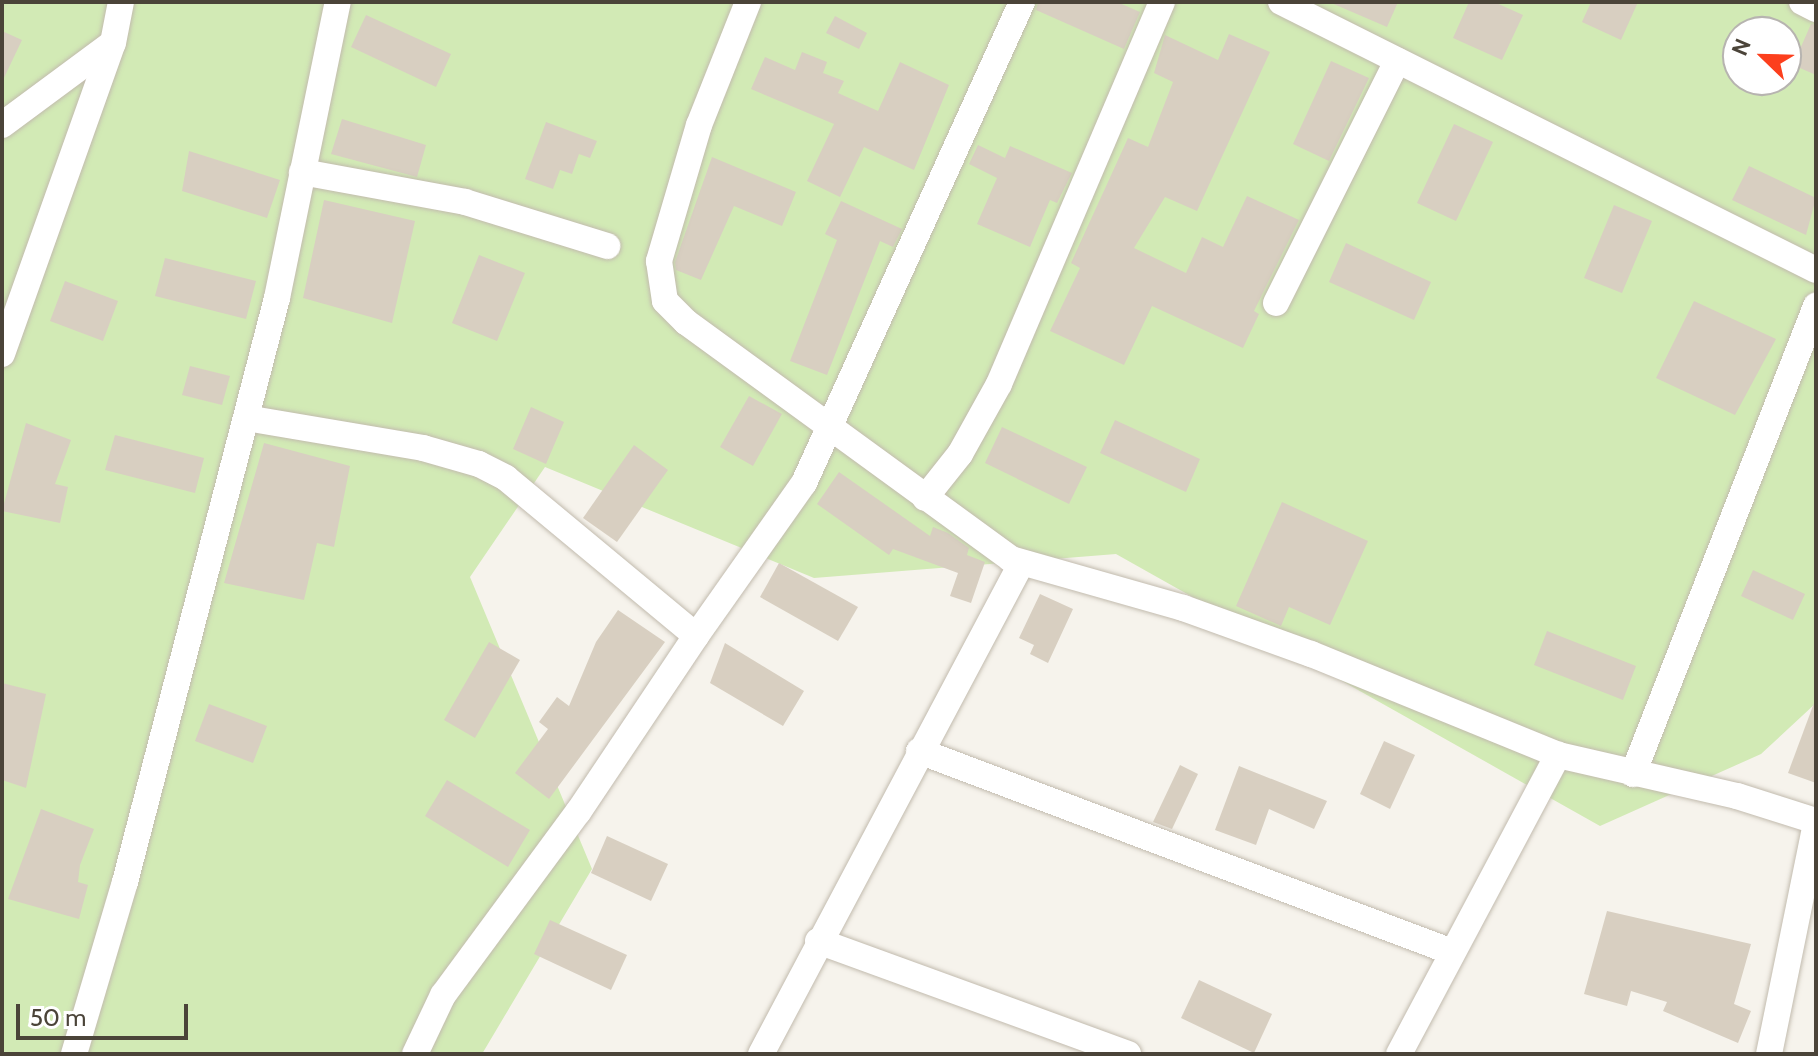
<!DOCTYPE html>
<html>
<head>
<meta charset="utf-8">
<style>
  body { margin:0 }
  #map { position:relative; width:1818px; height:1056px; overflow:hidden; background:#f6f3ec; font-family:Cabin,sans-serif }
  div>[style] { position:absolute }
  .green>* { inset:0; background:#d2eab5 }
  .building>* { inset:0; background:#d8cfc1 }
  .roads { filter:drop-shadow(0 0 2px #c2bbae) drop-shadow(0 0 2px #c2bbae) }
  .street>* { height:26px; margin:-13px; padding:0 13px; transform-origin:13px; border-radius:13px; background:#fff }
  span { translate:-50% -50%; white-space:nowrap; text-align:center; line-height:1.15; -webkit-text-stroke:6px #fff; paint-order:stroke }
  .frame { position:absolute; inset:0; border:4px solid #4b4439; pointer-events:none }
  .north { position:absolute; left:1722px; top:16px; width:80px; height:80px; box-sizing:border-box; background:#fff; border:2px solid #b7b4b0; border-radius:50%; rotate:293deg; font-size:22px; font-weight:700; line-height:32px; text-align:center; color:#4b4439 }
  .north::after { content:''; display:block; margin:auto; width:28px; height:36px; background:#fc3f1d; clip-path:polygon(50% 0,100% 100%,50% 72%,0 100%) }
  .scale { position:absolute; left:16px; top:1004px; width:172px; height:36px; box-sizing:border-box; border:4px solid #4b4439; border-top:0; padding-left:10px; font-size:24px; line-height:28px; white-space:nowrap; color:#4b4439; -webkit-text-stroke:6px #fff; paint-order:stroke }
</style>
</head>
<body>
<div id="map">
  <div class="green">
    <i style="clip-path:polygon(evenodd,2px 2px,1816px 2px,1816px 703px,1761px 754px,1600px 826px,1116px 554px,814px 578px,545px 467px,470px 577px,592px 869px,482px 1054px,2px 1054px,2px 2px,1738px 32px,1786px 32px,1786px 80px,1738px 80px,1738px 32px)"></i>
  </div>
  <div class="building">
    <i style="clip-path:polygon(1038px 2px,1117px 2px,1140px 12px,1124px 49px,1036px 10px)"></i>
    <i style="clip-path:polygon(1329px 2px,1398px 2px,1387px 27px)"></i>
    <i style="clip-path:polygon(1469px 2px,1494px 2px,1523px 15px,1502px 60px,1453px 38px)"></i>
    <i style="clip-path:polygon(1591px 2px,1638px 2px,1621px 40px,1582px 22px)"></i>
    <i style="clip-path:polygon(366px 15px,451px 54px,436px 87px,351px 47px)"></i>
    <i style="clip-path:polygon(835px 16px,867px 33px,859px 49px,826px 33px)"></i>
    <i style="clip-path:polygon(1811px 24px,1816px 25px,1816px 75px,1793px 65px)"></i>
    <i style="clip-path:polygon(2px 31px,22px 40px,2px 82px)"></i>
    <i style="clip-path:polygon(1229px 34px,1270px 52px,1197px 211px,1165px 197px,1134px 248px,1186px 273px,1202px 237px,1223px 247px,1247px 196px,1299px 220px,1254px 311px,1259px 314px,1243px 348px,1152px 306px,1124px 365px,1050px 331px,1080px 268px,1071px 263px,1128px 138px,1148px 147px,1173px 82px,1154px 73px,1165px 35px,1218px 60px)"></i>
    <i style="clip-path:polygon(802px 52px,827px 62px,823px 73px,844px 81px,838px 93px,878px 111px,900px 62px,949px 85px,914px 170px,864px 147px,840px 197px,807px 181px,834px 124px,751px 89px,765px 57px,795px 70px)"></i>
    <i style="clip-path:polygon(1331px 61px,1369px 78px,1329px 161px,1293px 144px)"></i>
    <i style="clip-path:polygon(342px 119px,426px 145px,417px 177px,331px 154px)"></i>
    <i style="clip-path:polygon(546px 122px,597px 141px,590px 158px,579px 154px,572px 174px,560px 170px,553px 189px,525px 179px)"></i>
    <i style="clip-path:polygon(1454px 124px,1493px 142px,1456px 221px,1417px 203px)"></i>
    <i style="clip-path:polygon(978px 145px,1005px 158px,1010px 146px,1072px 173px,1057px 203px,1050px 200px,1030px 247px,977px 224px,997px 178px,969px 164px)"></i>
    <i style="clip-path:polygon(189px 151px,280px 180px,267px 218px,182px 191px)"></i>
    <i style="clip-path:polygon(712px 157px,796px 192px,782px 226px,734px 206px,701px 280px,676px 270px,675px 262px)"></i>
    <i style="clip-path:polygon(1749px 166px,1816px 198px,1806px 235px,1732px 200px)"></i>
    <i style="clip-path:polygon(324px 200px,415px 221px,392px 323px,303px 298px)"></i>
    <i style="clip-path:polygon(841px 201px,902px 229px,893px 247px,880px 241px,827px 375px,790px 361px,837px 240px,825px 234px)"></i>
    <i style="clip-path:polygon(1614px 205px,1652px 221px,1622px 293px,1584px 278px)"></i>
    <i style="clip-path:polygon(1346px 243px,1431px 282px,1414px 320px,1329px 282px)"></i>
    <i style="clip-path:polygon(479px 255px,525px 273px,497px 341px,452px 323px)"></i>
    <i style="clip-path:polygon(165px 258px,256px 281px,246px 319px,155px 296px)"></i>
    <i style="clip-path:polygon(65px 281px,118px 301px,103px 341px,50px 321px)"></i>
    <i style="clip-path:polygon(1694px 301px,1776px 339px,1735px 415px,1656px 378px)"></i>
    <i style="clip-path:polygon(190px 366px,230px 376px,222px 405px,182px 395px)"></i>
    <i style="clip-path:polygon(749px 396px,782px 414px,753px 466px,720px 447px)"></i>
    <i style="clip-path:polygon(531px 407px,564px 422px,546px 464px,513px 449px)"></i>
    <i style="clip-path:polygon(1115px 420px,1200px 459px,1186px 492px,1100px 453px)"></i>
    <i style="clip-path:polygon(26px 423px,71px 440px,55px 484px,68px 487px,60px 523px,2px 511px)"></i>
    <i style="clip-path:polygon(1002px 427px,1087px 467px,1069px 504px,985px 463px)"></i>
    <i style="clip-path:polygon(115px 435px,204px 458px,195px 493px,105px 470px)"></i>
    <i style="clip-path:polygon(264px 443px,350px 466px,334px 547px,317px 543px,304px 600px,224px 583px)"></i>
    <i style="clip-path:polygon(634px 445px,668px 470px,617px 542px,583px 518px)"></i>
    <i style="clip-path:polygon(839px 472px,930px 536px,933px 527px,948px 533px,969px 548px,967px 555px,985px 562px,971px 603px,950px 596px,958px 573px,893px 549px,889px 555px,817px 504px)"></i>
    <i style="clip-path:polygon(1282px 502px,1368px 541px,1330px 625px,1289px 607px,1281px 626px,1236px 606px)"></i>
    <i style="clip-path:polygon(779px 563px,858px 607px,838px 641px,760px 597px)"></i>
    <i style="clip-path:polygon(1753px 570px,1805px 594px,1793px 620px,1741px 596px)"></i>
    <i style="clip-path:polygon(1040px 594px,1073px 609px,1048px 663px,1030px 654px,1034px 645px,1019px 638px)"></i>
    <i style="clip-path:polygon(618px 610px,665px 642px,549px 799px,515px 773px,548px 729px,539px 722px,557px 697px,569px 706px,596px 642px)"></i>
    <i style="clip-path:polygon(1547px 631px,1636px 666px,1623px 700px,1534px 665px)"></i>
    <i style="clip-path:polygon(489px 642px,520px 660px,475px 738px,444px 720px)"></i>
    <i style="clip-path:polygon(725px 643px,804px 691px,783px 726px,710px 683px)"></i>
    <i style="clip-path:polygon(2px 683px,46px 694px,26px 788px,2px 780px)"></i>
    <i style="clip-path:polygon(1814px 703px,1816px 703px,1816px 783px,1788px 773px)"></i>
    <i style="clip-path:polygon(209px 704px,267px 726px,253px 763px,195px 741px)"></i>
    <i style="clip-path:polygon(1384px 741px,1415px 755px,1390px 809px,1360px 794px)"></i>
    <i style="clip-path:polygon(1180px 765px,1198px 774px,1172px 829px,1153px 822px)"></i>
    <i style="clip-path:polygon(1239px 766px,1327px 801px,1314px 829px,1269px 809px,1256px 845px,1215px 830px)"></i>
    <i style="clip-path:polygon(447px 780px,530px 830px,508px 867px,425px 816px)"></i>
    <i style="clip-path:polygon(41px 809px,94px 829px,80px 865px,78px 882px,88px 885px,79px 919px,8px 899px)"></i>
    <i style="clip-path:polygon(607px 836px,668px 864px,651px 901px,591px 873px)"></i>
    <i style="clip-path:polygon(1607px 911px,1751px 944px,1734px 1004px,1751px 1011px,1738px 1043px,1663px 1011px,1667px 1002px,1631px 991px,1627px 1006px,1584px 994px)"></i>
    <i style="clip-path:polygon(550px 920px,627px 955px,611px 990px,534px 954px)"></i>
    <i style="clip-path:polygon(1199px 980px,1272px 1014px,1254px 1053px,1181px 1018px)"></i>
  </div>
  <div class="roads">
    <div class="street">
      <i style="left:748px;top:2px;width:132px;rotate:111.7deg"></i>
      <i style="left:699px;top:125px;width:142px;rotate:106.4deg"></i>
      <i style="left:659px;top:261px;width:40px;rotate:81.5deg"></i>
      <i style="left:665px;top:301px;width:30px;rotate:45deg"></i>
      <i style="left:686px;top:322px;width:402px;rotate:36.1deg"></i>
      <i style="left:1011px;top:559px;width:179px;rotate:15.9deg"></i>
      <i style="left:1183px;top:608px;width:136px;rotate:19.8deg"></i>
      <i style="left:1311px;top:654px;width:267px;rotate:22.2deg"></i>
      <i style="left:1558px;top:755px;width:184px;rotate:12.9deg"></i>
      <i style="left:1737px;top:796px;width:83px;rotate:17.6deg"></i>
      <i style="left:1281px;top:2px;width:598px;rotate:26.61deg"></i>
      <i style="left:1802px;top:2px;width:16px;rotate:27deg"></i>
      <i style="left:2px;top:125px;width:134px;rotate:-36.5deg"></i>
      <i style="left:302px;top:172px;width:166px;rotate:10.4deg"></i>
      <i style="left:465px;top:202px;width:149px;rotate:17.2deg"></i>
      <i style="left:1276px;top:303px;width:271px;rotate:-63.4deg"></i>
      <i style="left:2px;top:354px;width:330px;rotate:-70.4deg"></i>
      <i style="left:113px;top:43px;width:42px;rotate:-79deg"></i>
      <i style="left:246px;top:418px;width:180px;rotate:9.6deg"></i>
      <i style="left:423px;top:448px;width:58px;rotate:15.9deg"></i>
      <i style="left:479px;top:464px;width:30px;rotate:27deg"></i>
      <i style="left:506px;top:478px;width:247px;rotate:39.7deg"></i>
      <i style="left:696px;top:636px;width:212px;rotate:123.8deg"></i>
      <i style="left:578px;top:812px;width:227px;rotate:126.4deg"></i>
      <i style="left:443px;top:995px;width:65px;rotate:115.4deg"></i>
      <i style="left:925px;top:498px;width:56px;rotate:-51.5deg"></i>
      <i style="left:960px;top:454px;width:80px;rotate:-60.9deg"></i>
      <i style="left:999px;top:384px;width:415px;rotate:-66.9deg"></i>
      <i style="left:696px;top:636px;width:187px;rotate:-54.8deg"></i>
      <i style="left:804px;top:483px;width:528px;rotate:-65.62deg"></i>
      <i style="left:919px;top:751px;width:570px;rotate:20.66deg"></i>
      <i style="left:1633px;top:774px;width:503px;rotate:-68.64deg"></i>
      <i style="left:818px;top:941px;width:330px;rotate:20deg"></i>
      <i style="left:74px;top:1054px;width:179px;rotate:-73.5deg"></i>
      <i style="left:125px;top:882px;width:603px;rotate:-75.41deg"></i>
      <i style="left:277px;top:298px;width:302px;rotate:-78.4deg"></i>
      <i style="left:761px;top:1054px;width:555px;rotate:-62.05deg"></i>
      <i style="left:1399px;top:1054px;width:339px;rotate:-62deg"></i>
      <i style="left:1769px;top:1054px;width:237px;rotate:-78.5deg"></i>
    </div>
  </div>
  <div class="frame"></div>
  <div class="north">N</div>
  <div class="scale">50 m</div>
</div>
</body>
</html>
